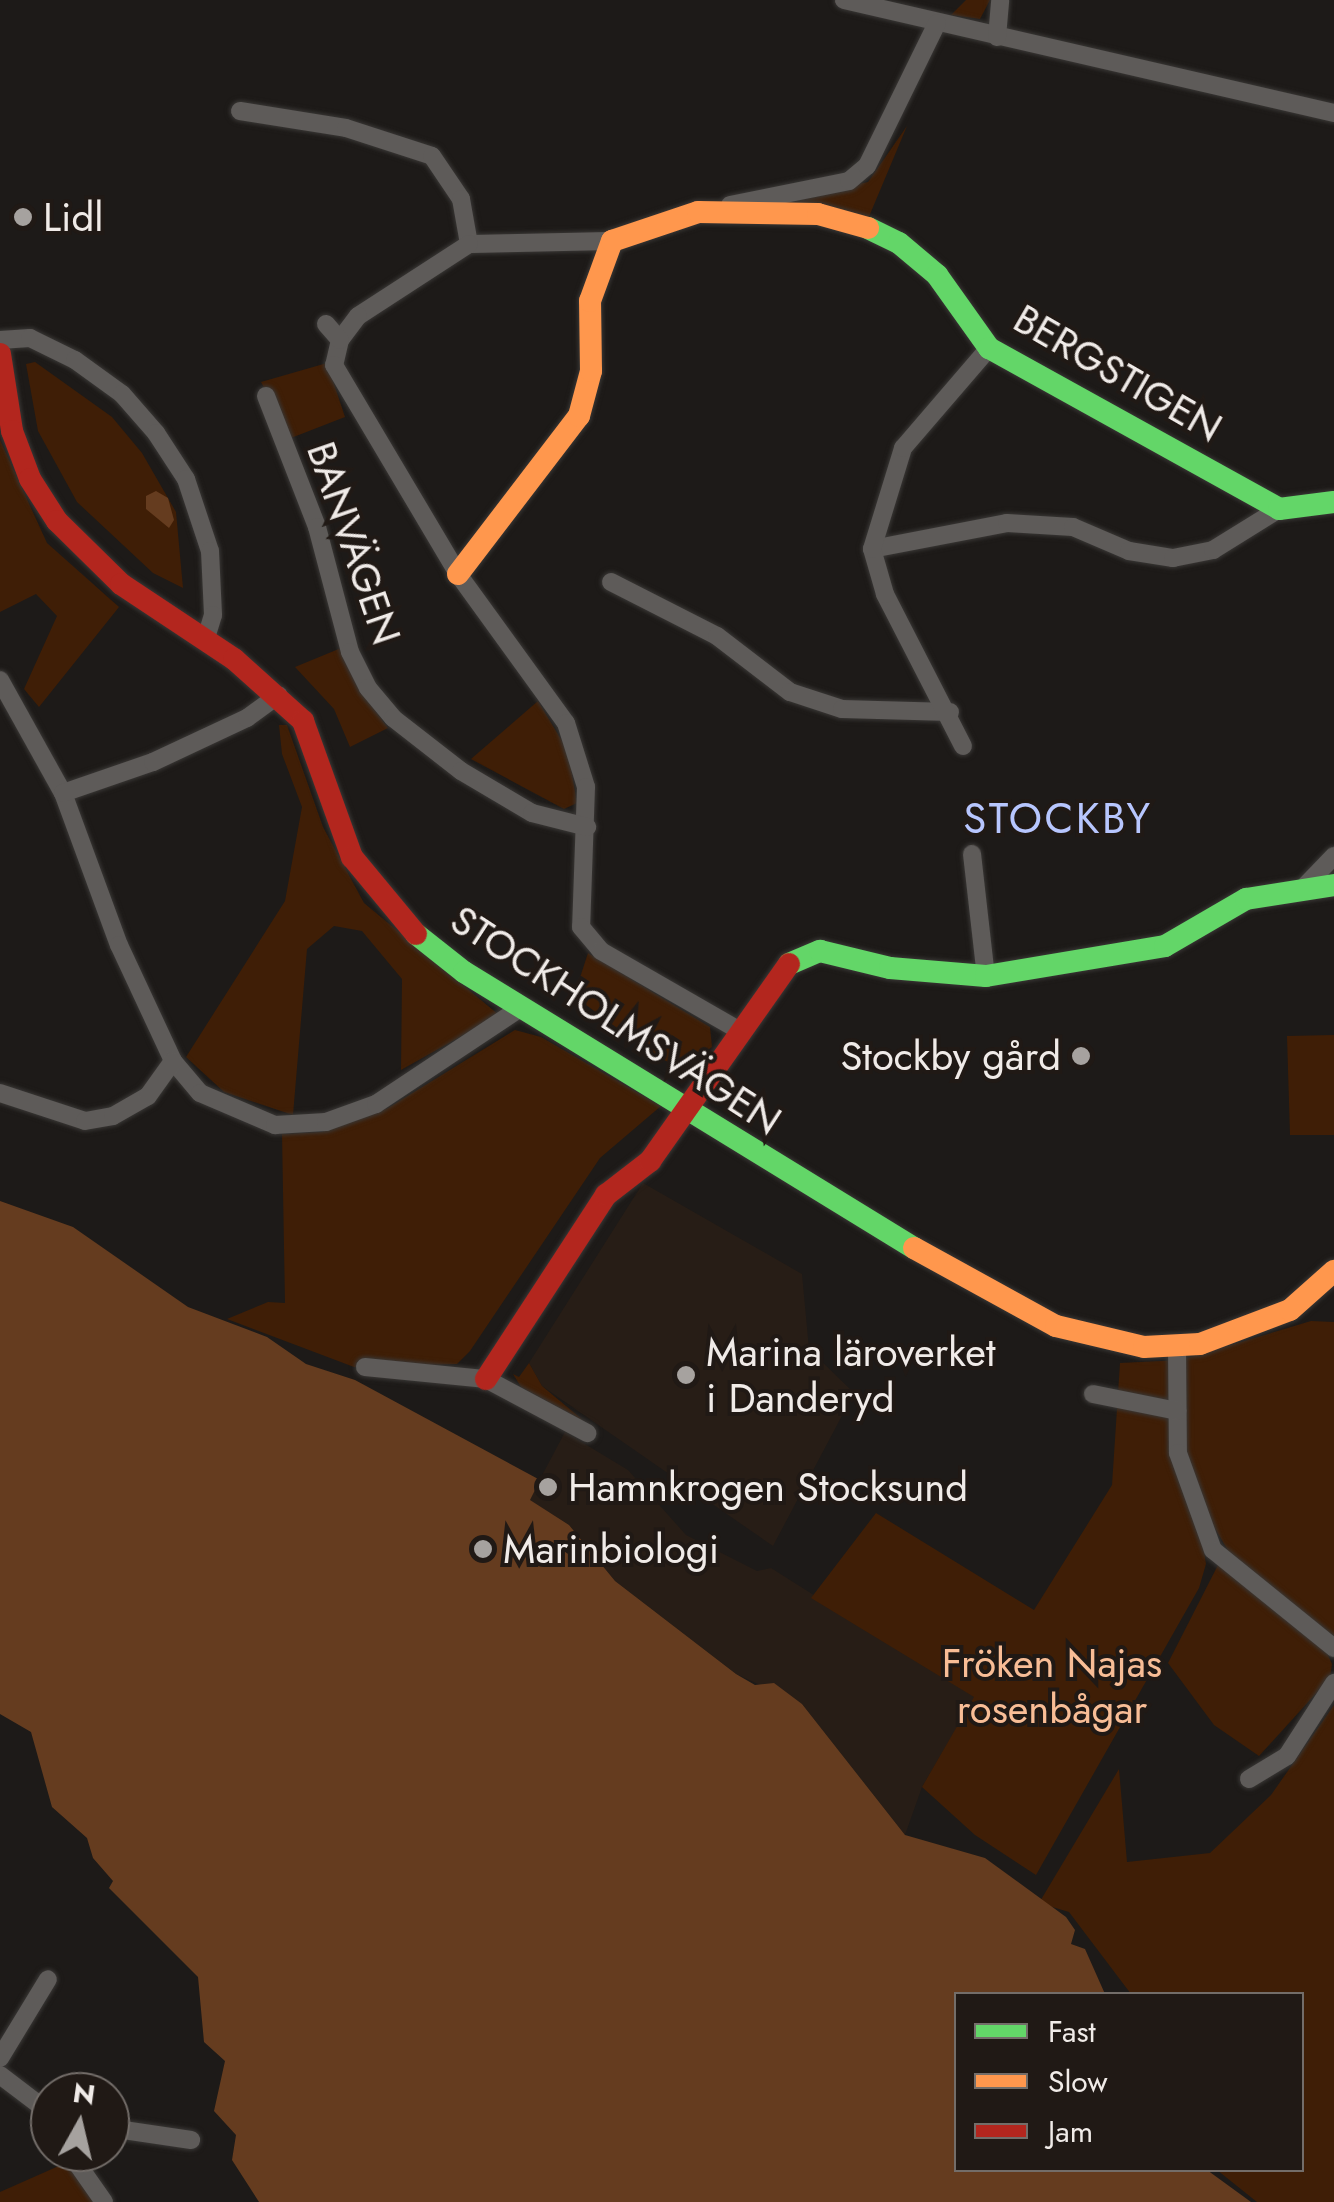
<!DOCTYPE html>
<html>
<head>
<meta charset="utf-8">
<style>
  body { margin:0 }
  #map { position:relative; width:1334px; height:2202px; overflow:hidden; background:#1d1a18; font-family:Jost,sans-serif }
  div>[style] { position:absolute }
  .built>* { inset:0; background:#271d16 }
  .green>* { inset:0; background:#3f1e06 }
  .water>* { inset:0; background:#653c1f }
  .roads { filter:drop-shadow(0 0 2px #393735) drop-shadow(0 0 2px #393735) }
  .street>* { height:18px; margin:-9px; padding:0 9px; transform-origin:9px; border-radius:9px; background:#5e5b59 }
  .fast>* { height:22px; margin:-11px; padding:0 11px; transform-origin:11px; border-radius:11px; background:#63d668 }
  .slow>* { height:22px; margin:-11px; padding:0 11px; transform-origin:11px; border-radius:11px; background:#ff974d }
  .jam>* { height:22px; margin:-11px; padding:0 11px; transform-origin:11px; border-radius:11px; background:#b3261e }
  .dots>* { width:28px; height:28px; translate:-50% -50%; box-sizing:border-box; border:5px solid #201915; border-radius:50% }
  span { translate:-50% -50%; white-space:nowrap; text-align:center; line-height:1.15; -webkit-text-stroke:8px #201915; paint-order:stroke }
  .poi-label { font-size:40px; color:#f0ebe8 }
  .left { translate:0 -50%; text-align:left }
  .right { translate:-100% -50%; text-align:right }
  .street-label { font-size:40px; color:#f0ebe8 }
  .park-label { font-size:40px; color:#f8bd96 }
  .neighbourhood-label { font-size:42px; color:#b7c6fe; letter-spacing:2.5px }
  .legend { position:absolute; left:954px; top:1992px; width:350px; height:180px; box-sizing:border-box; background:#201915; border:2px solid #736d69; margin:0; padding:12px 18px; list-style:none; font-size:30px; color:#f0ebe8 }
  .legend li { display:flex; align-items:center; gap:20px; height:50px }
  .legend b { width:50px; border:2px solid #736d69 }
  .north { position:absolute; left:30px; top:2072px; width:100px; height:100px; box-sizing:border-box; background:#201915; border:2px solid #736d69; border-radius:50%; rotate:8deg; font-size:28px; font-weight:700; line-height:40px; text-align:center; color:#f0ebe8 }
  .north::after { content:''; display:block; margin:auto; width:35px; height:45px; background:#a6a29f; clip-path:polygon(50% 0,100% 100%,50% 72%,0 100%) }
</style>
</head>
<body>
<div id="map">
  <div class="built">
    <i style="clip-path:polygon(643px 1183px,802px 1274px,809px 1349px,854px 1393px,773px 1546px,542px 1386px,529px 1363px)"></i>
    <i style="clip-path:polygon(565px 1432px,628px 1470px,686px 1535px,757px 1571px,771px 1568px,975px 1697px,922px 1787px,905px 1835px,802px 1704px,736px 1674px,615px 1581px,569px 1525px,529px 1500px)"></i>
  </div>
  <div class="green">
    <i style="clip-path:polygon(966px 0,990px 0,980px 19px,951px 15px)"></i>
    <i style="clip-path:polygon(907px 126px,868px 219px,736px 209px,868px 182px)"></i>
    <i style="clip-path:polygon(35px 362px,112px 417px,142px 453px,176px 512px,183px 588px,153px 573px,77px 502px,38px 431px,26px 364px)"></i>
    <i style="clip-path:polygon(327px 363px,345px 417px,291px 438px,261px 382px)"></i>
    <i style="clip-path:polygon(0 440px,47px 543px,119px 607px,39px 707px,24px 689px,57px 616px,36px 594px,0 612px)"></i>
    <i style="clip-path:polygon(346px 646px,361px 692px,388px 728px,350px 747px,334px 709px,295px 667px)"></i>
    <i style="clip-path:polygon(538px 701px,568px 751px,577px 803px,564px 809px,471px 759px)"></i>
    <i style="clip-path:polygon(279px 725px,287px 725px,323px 827px,364px 903px,499px 1015px,401px 1070px,402px 979px,362px 931px,334px 926px,307px 949px,293px 1115px,224px 1092px,186px 1057px,285px 901px,302px 807px,282px 754px)"></i>
    <i style="clip-path:polygon(588px 953px,710px 1027px,712px 1047px,684px 1068px,656px 1057px,574px 996px)"></i>
    <i style="clip-path:polygon(515px 1030px,541px 1037px,661px 1106px,600px 1158px,470px 1351px,457px 1364px,354px 1367px,227px 1319px,268px 1302px,285px 1303px,282px 1134px,321px 1132px,388px 1108px)"></i>
    <i style="clip-path:polygon(1334px 1035px,1334px 1135px,1290px 1135px,1287px 1036px)"></i>
    <i style="clip-path:polygon(1311px 1321px,1334px 1322px,1334px 1636px,1234px 1561px,1173px 1456px,1201px 1533px,1206px 1564px,1199px 1588px,1036px 1875px,975px 1835px,922px 1787px,974px 1697px,811px 1598px,876px 1513px,1034px 1610px,1112px 1485px,1120px 1363px,1181px 1360px)"></i>
    <i style="clip-path:polygon(529px 1363px,542px 1386px,584px 1421px,521px 1387px,513px 1374px,519px 1377px)"></i>
    <i style="clip-path:polygon(1218px 1565px,1322px 1642px,1332px 1664px,1330px 1678px,1259px 1756px,1214px 1725px,1168px 1663px)"></i>
    <i style="clip-path:polygon(1334px 1705px,1334px 2202px,1257px 2202px,1217px 2170px,1302px 2170px,1302px 1994px,1131px 1994px,1069px 1912px,1039px 1903px,1119px 1769px,1127px 1862px,1210px 1853px,1271px 1795px)"></i>
    <i style="clip-path:polygon(70px 2161px,97px 2202px,0 2202px,0 2192px)"></i>
  </div>
  <div class="water">
    <i style="clip-path:polygon(156px 491px,168px 498px,174px 520px,169px 528px,146px 509px,146px 496px)"></i>
    <i style="clip-path:polygon(0 1201px,73px 1227px,188px 1307px,267px 1337px,306px 1364px,355px 1380px,540px 1480px,530px 1500px,569px 1525px,615px 1581px,736px 1674px,755px 1685px,774px 1683px,802px 1704px,905px 1835px,985px 1858px,1066px 1917px,1075px 1930px,1071px 1944px,1085px 1949px,1105px 1994px,956px 1994px,956px 2170px,1207px 2170px,1251px 2202px,259px 2202px,232px 2160px,236px 2135px,214px 2111px,225px 2061px,204px 2042px,198px 1977px,109px 1888px,113px 1881px,93px 1858px,87px 1838px,52px 1807px,31px 1732px,0 1714px)"></i>
  </div>
  <div class="roads">
    <div class="street">
      <i style="left:844px;top:0;width:503px;rotate:12.99deg"></i>
      <i style="left:997px;top:37px;width:37px;rotate:-85deg"></i>
      <i style="left:240px;top:111px;width:107px;rotate:9.1deg"></i>
      <i style="left:346px;top:128px;width:90px;rotate:18deg"></i>
      <i style="left:432px;top:156px;width:52px;rotate:56deg"></i>
      <i style="left:461px;top:199px;width:46px;rotate:79.9deg"></i>
      <i style="left:730px;top:205px;width:121px;rotate:-11.4deg"></i>
      <i style="left:849px;top:181px;width:23px;rotate:-40deg"></i>
      <i style="left:867px;top:166px;width:159px;rotate:-63.9deg"></i>
      <i style="left:612px;top:241px;width:143px;rotate:178.8deg"></i>
      <i style="left:469px;top:244px;width:132px;rotate:147deg"></i>
      <i style="left:358px;top:316px;width:30px;rotate:127deg"></i>
      <i style="left:340px;top:340px;width:26px;rotate:103deg"></i>
      <i style="left:334px;top:365px;width:243px;rotate:59.3deg"></i>
      <i style="left:458px;top:574px;width:184px;rotate:54.1deg"></i>
      <i style="left:566px;top:723px;width:67px;rotate:72.6deg"></i>
      <i style="left:586px;top:787px;width:140px;rotate:92deg"></i>
      <i style="left:581px;top:927px;width:31px;rotate:50deg"></i>
      <i style="left:601px;top:951px;width:160px;rotate:29.9deg"></i>
      <i style="left:326px;top:324px;width:21px;rotate:49deg"></i>
      <i style="left:0;top:340px;width:30px;rotate:-4deg"></i>
      <i style="left:30px;top:338px;width:50px;rotate:26.1deg"></i>
      <i style="left:75px;top:360px;width:58px;rotate:35.9deg"></i>
      <i style="left:122px;top:394px;width:52px;rotate:48.9deg"></i>
      <i style="left:156px;top:433px;width:55px;rotate:56.9deg"></i>
      <i style="left:186px;top:479px;width:76px;rotate:71.6deg"></i>
      <i style="left:210px;top:551px;width:64px;rotate:87.3deg"></i>
      <i style="left:213px;top:615px;width:27px;rotate:107deg"></i>
      <i style="left:266px;top:396px;width:141px;rotate:68.7deg"></i>
      <i style="left:317px;top:527px;width:129px;rotate:75.2deg"></i>
      <i style="left:350px;top:652px;width:40px;rotate:63.4deg"></i>
      <i style="left:368px;top:688px;width:39px;rotate:50deg"></i>
      <i style="left:393px;top:718px;width:86px;rotate:37.9deg"></i>
      <i style="left:461px;top:771px;width:82px;rotate:30.6deg"></i>
      <i style="left:532px;top:813px;width:57px;rotate:14.3deg"></i>
      <i style="left:872px;top:549px;width:137px;rotate:-10.9deg"></i>
      <i style="left:1007px;top:523px;width:66px;rotate:3.5deg"></i>
      <i style="left:1073px;top:527px;width:61px;rotate:23.2deg"></i>
      <i style="left:1129px;top:551px;width:45px;rotate:9deg"></i>
      <i style="left:1173px;top:558px;width:41px;rotate:-11.3deg"></i>
      <i style="left:1213px;top:550px;width:78px;rotate:-31.8deg"></i>
      <i style="left:611px;top:582px;width:119px;rotate:27deg"></i>
      <i style="left:717px;top:636px;width:92px;rotate:37.5deg"></i>
      <i style="left:790px;top:692px;width:55px;rotate:18.1deg"></i>
      <i style="left:842px;top:709px;width:108px;rotate:1.6deg"></i>
      <i style="left:0;top:680px;width:129px;rotate:60.9deg"></i>
      <i style="left:63px;top:793px;width:162px;rotate:69.8deg"></i>
      <i style="left:119px;top:945px;width:128px;rotate:65deg"></i>
      <i style="left:173px;top:1061px;width:42px;rotate:49.8deg"></i>
      <i style="left:200px;top:1093px;width:82px;rotate:23.1deg"></i>
      <i style="left:275px;top:1125px;width:51px;rotate:-3.4deg"></i>
      <i style="left:326px;top:1122px;width:53px;rotate:-19.8deg"></i>
      <i style="left:376px;top:1104px;width:172px;rotate:-33.6deg"></i>
      <i style="left:963px;top:746px;width:171px;rotate:-117.2deg"></i>
      <i style="left:885px;top:594px;width:47px;rotate:-106.1deg"></i>
      <i style="left:872px;top:549px;width:106px;rotate:-72.9deg"></i>
      <i style="left:903px;top:448px;width:132px;rotate:-49.3deg"></i>
      <i style="left:63px;top:793px;width:95px;rotate:-19deg"></i>
      <i style="left:153px;top:762px;width:104px;rotate:-25.1deg"></i>
      <i style="left:247px;top:718px;width:39px;rotate:-36deg"></i>
      <i style="left:972px;top:854px;width:123px;rotate:83.5deg"></i>
      <i style="left:1305px;top:886px;width:42px;rotate:-46deg"></i>
      <i style="left:0;top:1093px;width:89px;rotate:18.2deg"></i>
      <i style="left:85px;top:1121px;width:28px;rotate:-10deg"></i>
      <i style="left:113px;top:1116px;width:40px;rotate:-29.7deg"></i>
      <i style="left:148px;top:1096px;width:43px;rotate:-54.5deg"></i>
      <i style="left:1177px;top:1347px;width:106px;rotate:89.5deg"></i>
      <i style="left:1178px;top:1453px;width:103px;rotate:70.2deg"></i>
      <i style="left:1213px;top:1550px;width:156px;rotate:39deg"></i>
      <i style="left:365px;top:1367px;width:122px;rotate:5.7deg"></i>
      <i style="left:486px;top:1379px;width:115px;rotate:28.1deg"></i>
      <i style="left:1093px;top:1394px;width:86px;rotate:11.4deg"></i>
      <i style="left:1249px;top:1779px;width:44px;rotate:-31.2deg"></i>
      <i style="left:1287px;top:1756px;width:87px;rotate:-57.2deg"></i>
      <i style="left:0;top:2058px;width:92px;rotate:-58.7deg"></i>
      <i style="left:0;top:2075px;width:63px;rotate:37.2deg"></i>
      <i style="left:110px;top:2128px;width:82px;rotate:8.4deg"></i>
      <i style="left:69px;top:2152px;width:61px;rotate:55deg"></i>
    </div>
    <div class="fast">
      <i style="left:868px;top:228px;width:34px;rotate:26deg"></i>
      <i style="left:899px;top:243px;width:50px;rotate:40.1deg"></i>
      <i style="left:937px;top:275px;width:90px;rotate:54.5deg"></i>
      <i style="left:989px;top:348px;width:332px;rotate:29deg"></i>
      <i style="left:1279px;top:509px;width:55px;rotate:-7.3deg"></i>
      <i style="left:416px;top:934px;width:61px;rotate:38.4deg"></i>
      <i style="left:464px;top:972px;width:528px;rotate:31.52deg"></i>
      <i style="left:789px;top:964px;width:34px;rotate:-23deg"></i>
      <i style="left:820px;top:951px;width:72px;rotate:13.7deg"></i>
      <i style="left:890px;top:968px;width:96px;rotate:4.8deg"></i>
      <i style="left:986px;top:976px;width:181px;rotate:-9.5deg"></i>
      <i style="left:1165px;top:946px;width:94px;rotate:-30.1deg"></i>
      <i style="left:1246px;top:899px;width:89px;rotate:-9deg"></i>
    </div>
    <div class="slow">
      <i style="left:458px;top:574px;width:199px;rotate:-52.6deg"></i>
      <i style="left:579px;top:416px;width:47px;rotate:-75.1deg"></i>
      <i style="left:591px;top:371px;width:70px;rotate:-90.8deg"></i>
      <i style="left:590px;top:301px;width:64px;rotate:-69.9deg"></i>
      <i style="left:612px;top:241px;width:91px;rotate:-18.6deg"></i>
      <i style="left:698px;top:212px;width:120px;rotate:1deg"></i>
      <i style="left:818px;top:214px;width:52px;rotate:15.6deg"></i>
      <i style="left:914px;top:1248px;width:162px;rotate:28.8deg"></i>
      <i style="left:1056px;top:1326px;width:90px;rotate:13.4deg"></i>
      <i style="left:1144px;top:1347px;width:56px;rotate:-3.1deg"></i>
      <i style="left:1200px;top:1344px;width:96px;rotate:-20.7deg"></i>
      <i style="left:1290px;top:1310px;width:59px;rotate:-41.6deg"></i>
    </div>
    <div class="jam">
      <i style="left:0;top:354px;width:78px;rotate:81.1deg"></i>
      <i style="left:12px;top:431px;width:51px;rotate:69.4deg"></i>
      <i style="left:30px;top:479px;width:50px;rotate:57.3deg"></i>
      <i style="left:57px;top:521px;width:90px;rotate:44.5deg"></i>
      <i style="left:121px;top:584px;width:136px;rotate:33.6deg"></i>
      <i style="left:234px;top:659px;width:93px;rotate:41.9deg"></i>
      <i style="left:303px;top:721px;width:145px;rotate:70.2deg"></i>
      <i style="left:352px;top:857px;width:100px;rotate:50.3deg"></i>
      <i style="left:486px;top:1379px;width:220px;rotate:-56.9deg"></i>
      <i style="left:606px;top:1195px;width:56px;rotate:-37.7deg"></i>
      <i style="left:650px;top:1161px;width:241px;rotate:-54.8deg"></i>
    </div>
  </div>
  <div class="dots">
    <i style="left:23px;top:217px;background:#a6a29f"></i>
    <i style="left:1081px;top:1056px;background:#a6a29f"></i>
    <i style="left:686px;top:1375px;background:#a6a29f"></i>
    <i style="left:548px;top:1487px;background:#a6a29f"></i>
    <i style="left:483px;top:1549px;background:#a6a29f"></i>
  </div>
  <div class="poi-label">
    <span class="left" style="left:43px;top:217px">Lidl</span>
    <span class="right" style="left:1061px;top:1056px">Stockby gård</span>
    <span class="left" style="left:706px;top:1375px">Marina läroverket<br>i Danderyd</span>
    <span class="left" style="left:568px;top:1487px">Hamnkrogen Stocksund</span>
    <span class="left" style="left:503px;top:1549px">Marinbiologi</span>
  </div>
  <div class="street-label">
    <span style="left:1118px;top:373px;rotate:30deg">BERGSTIGEN</span>
    <span style="left:354px;top:543px;rotate:71deg">BANVÄGEN</span>
    <span style="left:616px;top:1020px;rotate:33deg">STOCKHOLMSVÄGEN</span>
  </div>
  <div class="park-label">
    <span style="left:1052px;top:1686px">Fröken Najas<br>rosenbågar</span>
  </div>
  <div class="neighbourhood-label">
    <span style="left:1058px;top:819px">STOCKBY</span>
  </div>
  <ul class="legend">
  <li><b style="height:12px;background:#63d668"></b>Fast</li>
  <li><b style="height:12px;background:#ff974d"></b>Slow</li>
  <li><b style="height:12px;background:#b3261e"></b>Jam</li>
  </ul>
  <div class="north">N</div>
</div>
</body>
</html>
